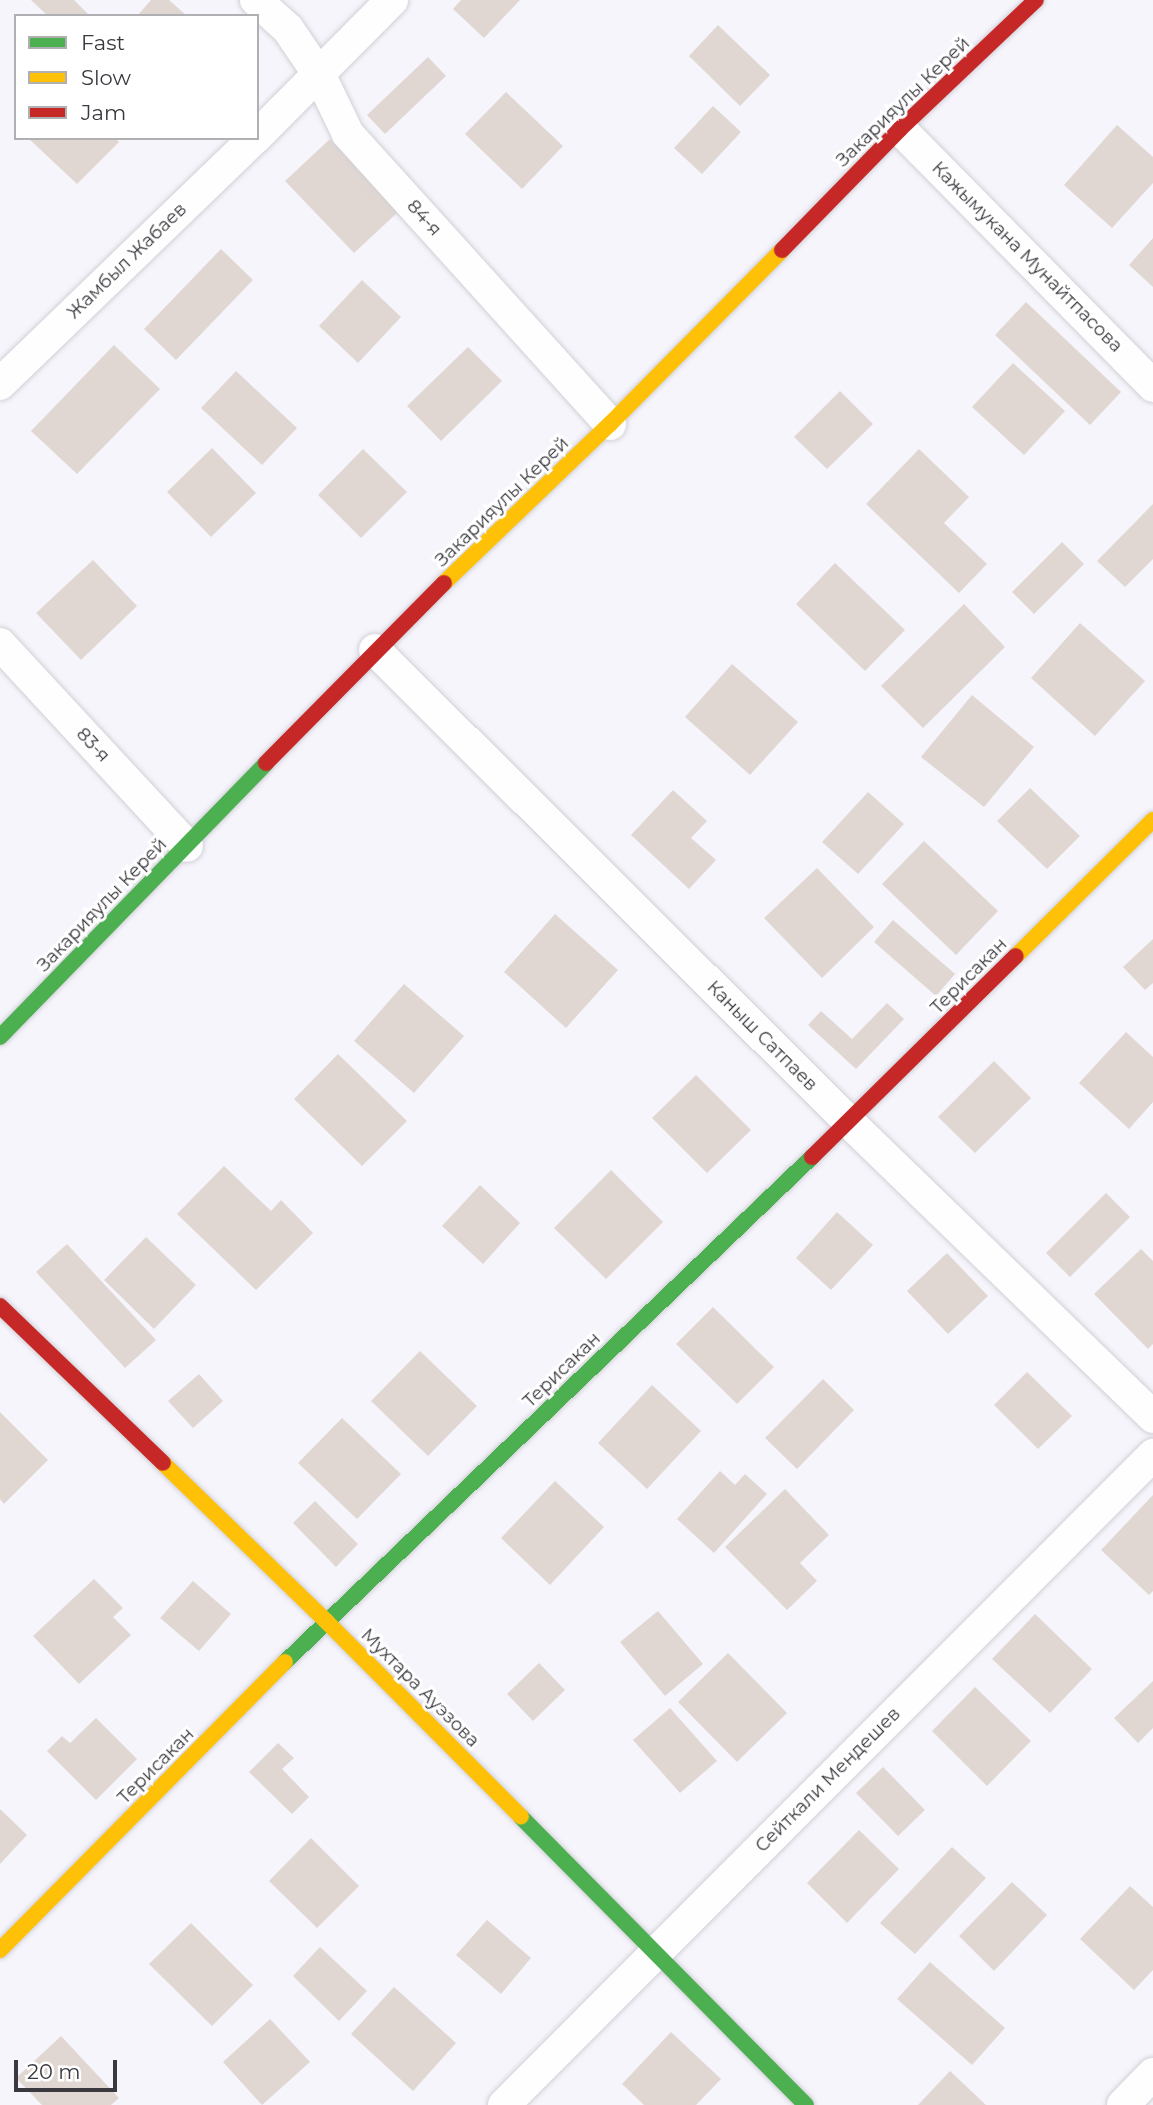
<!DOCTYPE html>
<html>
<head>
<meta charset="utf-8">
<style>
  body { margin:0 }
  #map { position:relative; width:1153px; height:2105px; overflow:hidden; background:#f6f5fc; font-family:Montserrat,sans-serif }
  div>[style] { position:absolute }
  .building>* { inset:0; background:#e1d7d2 }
  .roads { filter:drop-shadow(0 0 2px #d1d0d6) drop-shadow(0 0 2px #d1d0d6) }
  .street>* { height:32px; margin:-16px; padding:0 16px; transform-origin:16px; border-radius:16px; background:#fefeff }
  .fast>* { height:16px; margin:-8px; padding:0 8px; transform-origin:8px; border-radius:8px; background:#4caf50 }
  .slow>* { height:16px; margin:-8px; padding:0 8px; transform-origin:8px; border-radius:8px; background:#ffc107 }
  .jam>* { height:16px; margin:-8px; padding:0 8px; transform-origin:8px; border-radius:8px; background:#c62828 }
  span { translate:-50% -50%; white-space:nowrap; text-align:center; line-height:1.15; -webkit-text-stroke:6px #fff; paint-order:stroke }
  .street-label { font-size:18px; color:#3a393f }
  .legend { position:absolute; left:14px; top:14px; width:245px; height:126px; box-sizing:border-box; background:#fff; border:2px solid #b0b0b2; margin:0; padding:9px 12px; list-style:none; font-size:21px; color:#3a393f }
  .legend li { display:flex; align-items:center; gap:14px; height:35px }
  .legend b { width:35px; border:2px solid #b0b0b2 }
  .scale { position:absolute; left:14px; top:2060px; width:103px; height:32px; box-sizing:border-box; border:4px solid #3a393f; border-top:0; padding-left:9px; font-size:21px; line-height:24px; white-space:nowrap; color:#3a393f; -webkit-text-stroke:5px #fff; paint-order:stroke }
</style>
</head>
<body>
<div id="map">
  <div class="building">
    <i style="clip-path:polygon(31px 0,74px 0,90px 16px,48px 16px)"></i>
    <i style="clip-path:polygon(151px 0,169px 0,187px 16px,137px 16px)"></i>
    <i style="clip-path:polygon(461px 0,520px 0,484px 38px,453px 9px)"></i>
    <i style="clip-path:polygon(718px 25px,770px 75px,740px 106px,689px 56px)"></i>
    <i style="clip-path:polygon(428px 57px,446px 76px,385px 134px,367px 115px)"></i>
    <i style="clip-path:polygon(506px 92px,563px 146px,522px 189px,465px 134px)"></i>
    <i style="clip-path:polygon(713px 106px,741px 132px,702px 174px,674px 148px)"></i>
    <i style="clip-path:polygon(1117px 125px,1153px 157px,1153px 183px,1112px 228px,1064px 185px)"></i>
    <i style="clip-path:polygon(28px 138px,115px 138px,119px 142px,77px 184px)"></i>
    <i style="clip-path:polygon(330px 139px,398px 212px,354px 253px,285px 181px)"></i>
    <i style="clip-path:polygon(1153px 238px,1153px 287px,1129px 265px)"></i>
    <i style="clip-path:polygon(221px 249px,253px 280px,176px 360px,144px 329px)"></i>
    <i style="clip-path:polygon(362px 280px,401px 317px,358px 363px,319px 326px)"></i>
    <i style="clip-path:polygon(1026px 302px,1121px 392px,1090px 425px,995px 335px)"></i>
    <i style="clip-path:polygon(114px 345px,160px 389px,77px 474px,31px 431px)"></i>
    <i style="clip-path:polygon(468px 347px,502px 381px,441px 441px,407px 406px)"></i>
    <i style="clip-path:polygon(1013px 363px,1065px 411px,1024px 455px,972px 407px)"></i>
    <i style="clip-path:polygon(236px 371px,297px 428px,262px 465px,201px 408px)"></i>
    <i style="clip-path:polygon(840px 391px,873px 424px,827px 469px,794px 437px)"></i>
    <i style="clip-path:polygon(212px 448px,256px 493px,211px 537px,167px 492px)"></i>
    <i style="clip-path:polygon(363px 449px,407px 492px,361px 538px,318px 495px)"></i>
    <i style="clip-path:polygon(919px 449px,969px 497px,944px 523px,987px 564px,959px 593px,866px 504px)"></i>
    <i style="clip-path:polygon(1153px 504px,1153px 559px,1125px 587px,1097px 561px)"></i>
    <i style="clip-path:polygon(1062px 542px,1084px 564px,1034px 614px,1012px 592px)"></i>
    <i style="clip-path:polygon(93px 560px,137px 606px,81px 660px,36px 613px)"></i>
    <i style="clip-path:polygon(835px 563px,905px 630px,865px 671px,796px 604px)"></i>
    <i style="clip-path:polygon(964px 604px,1005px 647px,923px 728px,881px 686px)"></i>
    <i style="clip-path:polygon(1080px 623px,1145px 681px,1095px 736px,1031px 678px)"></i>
    <i style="clip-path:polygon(732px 664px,798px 722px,750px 775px,685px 717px)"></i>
    <i style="clip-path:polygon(972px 695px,1034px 747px,984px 807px,921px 757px)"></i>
    <i style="clip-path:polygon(1030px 788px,1080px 836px,1047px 869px,997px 821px)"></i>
    <i style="clip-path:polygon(673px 790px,707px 821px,691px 838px,716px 860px,689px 889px,631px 835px)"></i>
    <i style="clip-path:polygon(868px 792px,904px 824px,858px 874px,822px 842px)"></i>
    <i style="clip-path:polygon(924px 841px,998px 911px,956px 955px,882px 884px)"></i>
    <i style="clip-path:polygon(817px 868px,874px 927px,822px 978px,764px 918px)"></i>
    <i style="clip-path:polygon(555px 914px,618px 970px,566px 1028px,504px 972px)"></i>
    <i style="clip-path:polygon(893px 920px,955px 974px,936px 996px,874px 942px)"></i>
    <i style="clip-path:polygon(1153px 939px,1153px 983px,1145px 990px,1123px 967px)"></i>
    <i style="clip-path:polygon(404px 984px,464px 1036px,414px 1093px,354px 1041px)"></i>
    <i style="clip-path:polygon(887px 1003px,904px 1019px,856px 1069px,808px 1025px,821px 1011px,852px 1039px)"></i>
    <i style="clip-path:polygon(1126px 1032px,1153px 1057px,1153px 1102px,1129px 1129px,1079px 1083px)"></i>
    <i style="clip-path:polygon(338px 1054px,407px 1121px,362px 1166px,294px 1099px)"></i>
    <i style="clip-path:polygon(994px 1061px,1031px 1098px,975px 1153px,938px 1117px)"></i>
    <i style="clip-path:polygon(696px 1075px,751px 1130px,707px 1173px,652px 1118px)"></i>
    <i style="clip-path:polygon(224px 1166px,271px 1211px,281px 1200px,313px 1233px,256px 1290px,177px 1214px)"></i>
    <i style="clip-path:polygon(611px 1170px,663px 1222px,606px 1279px,554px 1228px)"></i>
    <i style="clip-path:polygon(480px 1185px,520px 1223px,483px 1264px,442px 1226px)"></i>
    <i style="clip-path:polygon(1106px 1193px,1130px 1217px,1070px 1277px,1046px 1253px)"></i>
    <i style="clip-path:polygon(837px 1212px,873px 1245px,831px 1290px,796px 1258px)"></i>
    <i style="clip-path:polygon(146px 1237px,196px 1285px,154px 1329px,104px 1280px)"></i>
    <i style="clip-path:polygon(67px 1244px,156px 1340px,125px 1368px,36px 1272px)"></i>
    <i style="clip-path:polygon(1141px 1249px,1153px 1261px,1153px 1344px,1148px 1349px,1094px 1294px)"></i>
    <i style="clip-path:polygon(947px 1253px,988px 1296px,948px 1334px,907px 1291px)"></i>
    <i style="clip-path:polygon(713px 1307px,774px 1367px,737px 1404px,676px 1344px)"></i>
    <i style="clip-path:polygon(420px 1351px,477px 1406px,428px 1456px,371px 1401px)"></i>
    <i style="clip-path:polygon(1027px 1372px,1072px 1416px,1038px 1449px,994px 1405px)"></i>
    <i style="clip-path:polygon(199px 1374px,223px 1401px,193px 1428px,168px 1401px)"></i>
    <i style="clip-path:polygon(823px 1379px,854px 1410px,797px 1469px,765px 1438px)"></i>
    <i style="clip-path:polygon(652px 1385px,701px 1431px,647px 1489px,598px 1443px)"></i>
    <i style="clip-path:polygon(0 1412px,48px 1460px,4px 1504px,0 1499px)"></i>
    <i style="clip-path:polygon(342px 1418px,401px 1474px,357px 1519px,298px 1463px)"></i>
    <i style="clip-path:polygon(720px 1471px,735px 1485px,745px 1474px,767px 1494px,714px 1553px,677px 1519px)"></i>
    <i style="clip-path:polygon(555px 1481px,604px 1527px,550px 1585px,501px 1538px)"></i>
    <i style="clip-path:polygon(785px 1489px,829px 1535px,800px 1563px,817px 1581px,787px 1610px,725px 1547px)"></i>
    <i style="clip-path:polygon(1153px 1495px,1153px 1591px,1149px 1595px,1101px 1550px)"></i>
    <i style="clip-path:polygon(315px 1501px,358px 1544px,336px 1567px,293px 1523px)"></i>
    <i style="clip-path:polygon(94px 1579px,123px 1608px,113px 1617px,131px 1635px,79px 1684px,33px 1636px)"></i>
    <i style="clip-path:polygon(193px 1581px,231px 1614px,199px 1651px,160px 1618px)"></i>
    <i style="clip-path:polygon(658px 1611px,703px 1664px,665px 1696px,620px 1642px)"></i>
    <i style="clip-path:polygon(1035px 1614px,1092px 1669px,1050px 1713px,992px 1659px)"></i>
    <i style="clip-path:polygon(728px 1653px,787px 1713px,737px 1762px,678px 1702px)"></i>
    <i style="clip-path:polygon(539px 1663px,565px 1690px,533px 1721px,507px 1694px)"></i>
    <i style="clip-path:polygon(1153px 1681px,1153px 1728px,1138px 1743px,1114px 1718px)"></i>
    <i style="clip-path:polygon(975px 1687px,1031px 1741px,987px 1786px,932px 1731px)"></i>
    <i style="clip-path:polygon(670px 1708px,717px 1761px,680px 1793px,633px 1740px)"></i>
    <i style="clip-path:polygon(96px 1718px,137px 1759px,96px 1800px,47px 1751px,62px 1736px,70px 1743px)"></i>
    <i style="clip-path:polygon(278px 1743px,294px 1758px,282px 1769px,309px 1797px,292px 1814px,249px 1772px)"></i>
    <i style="clip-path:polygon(883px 1767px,925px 1810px,898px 1836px,856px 1793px)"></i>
    <i style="clip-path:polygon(0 1809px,27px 1835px,0 1864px)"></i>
    <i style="clip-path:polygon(859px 1830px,899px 1869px,847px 1923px,807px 1883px)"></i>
    <i style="clip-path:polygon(311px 1838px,359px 1886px,317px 1928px,269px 1881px)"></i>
    <i style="clip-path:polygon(952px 1847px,986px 1878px,915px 1954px,880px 1923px)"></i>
    <i style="clip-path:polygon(1012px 1882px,1047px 1915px,994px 1971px,959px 1936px)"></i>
    <i style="clip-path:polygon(1130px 1886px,1153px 1907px,1153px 1970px,1134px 1990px,1080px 1939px)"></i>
    <i style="clip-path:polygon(487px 1920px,531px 1958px,501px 1994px,456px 1955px)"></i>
    <i style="clip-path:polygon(191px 1923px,253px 1985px,212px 2026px,149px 1964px)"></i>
    <i style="clip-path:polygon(320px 1947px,367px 1991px,339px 2021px,293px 1976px)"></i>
    <i style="clip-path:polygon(930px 1962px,1005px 2028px,972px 2065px,897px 1999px)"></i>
    <i style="clip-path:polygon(394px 1987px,456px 2043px,413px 2091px,351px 2034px)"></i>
    <i style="clip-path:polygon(270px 2019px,310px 2062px,262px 2105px,223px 2062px)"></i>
    <i style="clip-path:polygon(671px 2032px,721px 2079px,696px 2105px,644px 2105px,622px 2084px)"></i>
    <i style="clip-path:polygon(61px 2036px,119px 2098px,111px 2105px,42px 2105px,16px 2078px)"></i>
    <i style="clip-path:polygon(950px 2071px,986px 2105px,918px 2105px)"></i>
  </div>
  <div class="roads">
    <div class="street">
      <i style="left:256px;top:0;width:43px;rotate:42.2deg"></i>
      <i style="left:288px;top:29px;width:57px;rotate:55.8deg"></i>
      <i style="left:320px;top:76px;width:64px;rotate:64.2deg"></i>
      <i style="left:348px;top:134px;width:391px;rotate:47.9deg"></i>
      <i style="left:900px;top:129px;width:361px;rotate:45.4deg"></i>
      <i style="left:257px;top:136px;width:192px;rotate:-45.2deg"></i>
      <i style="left:0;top:384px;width:354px;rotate:-44deg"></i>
      <i style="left:0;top:644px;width:275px;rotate:47.2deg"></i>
      <i style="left:375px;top:650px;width:669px;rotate:44.88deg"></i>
      <i style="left:849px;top:1122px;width:424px;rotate:44.1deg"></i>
      <i style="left:504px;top:2105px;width:919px;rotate:-45.04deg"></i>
      <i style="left:1123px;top:2105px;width:43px;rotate:-45.9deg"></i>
    </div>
    <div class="fast">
      <i style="left:0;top:1037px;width:382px;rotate:-45.8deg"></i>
      <i style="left:285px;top:1662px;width:730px;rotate:-43.78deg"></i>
      <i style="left:521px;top:1817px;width:405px;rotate:45.3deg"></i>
    </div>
    <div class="slow">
      <i style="left:444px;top:583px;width:230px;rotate:-43.8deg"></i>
      <i style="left:610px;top:424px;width:245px;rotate:-45.3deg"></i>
      <i style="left:1016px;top:956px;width:193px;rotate:-44.8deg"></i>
      <i style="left:163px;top:1463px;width:227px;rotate:44.1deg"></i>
      <i style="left:326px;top:1621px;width:276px;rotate:45.1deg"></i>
      <i style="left:0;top:1950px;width:405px;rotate:-45.3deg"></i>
    </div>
    <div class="jam">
      <i style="left:782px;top:250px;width:169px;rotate:-45.7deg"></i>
      <i style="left:900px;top:129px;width:187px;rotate:-43.5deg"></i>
      <i style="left:266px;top:763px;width:253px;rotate:-45.3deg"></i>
      <i style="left:812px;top:1157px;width:286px;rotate:-44.6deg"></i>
      <i style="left:0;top:1306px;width:226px;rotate:43.9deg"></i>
    </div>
  </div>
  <div class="street-label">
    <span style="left:903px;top:102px;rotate:-44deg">Закарияулы Керей</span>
    <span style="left:424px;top:218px;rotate:48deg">84-я</span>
    <span style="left:1027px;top:257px;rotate:45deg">Кажымукана Мунайтпасова</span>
    <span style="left:127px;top:261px;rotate:-44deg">Жамбыл Жабаев</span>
    <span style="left:502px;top:502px;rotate:-44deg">Закарияулы Керей</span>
    <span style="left:93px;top:745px;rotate:47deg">83-я</span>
    <span style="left:102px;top:905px;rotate:-46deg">Закарияулы Керей</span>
    <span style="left:969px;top:976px;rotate:-45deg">Терисакан</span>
    <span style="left:762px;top:1036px;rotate:45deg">Каныш Сатпаев</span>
    <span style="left:562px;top:1370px;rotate:-44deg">Терисакан</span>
    <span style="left:420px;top:1688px;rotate:45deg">Мухтара Ауэзова</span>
    <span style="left:156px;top:1766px;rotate:-45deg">Терисакан</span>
    <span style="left:828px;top:1780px;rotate:-45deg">Сейткали Мендешев</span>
  </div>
  <ul class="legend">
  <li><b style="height:9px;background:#4caf50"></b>Fast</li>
  <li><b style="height:9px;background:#ffc107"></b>Slow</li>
  <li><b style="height:9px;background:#c62828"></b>Jam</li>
  </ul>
  <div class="scale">20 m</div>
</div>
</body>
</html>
